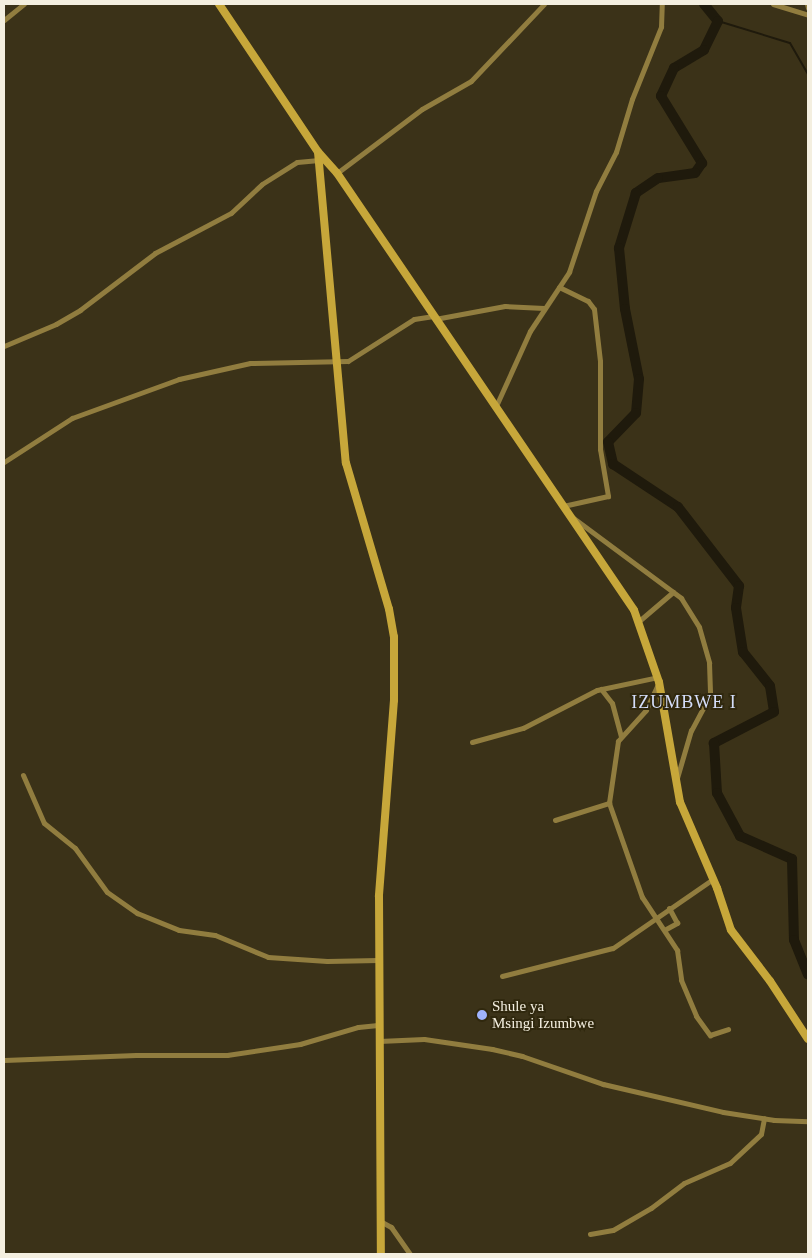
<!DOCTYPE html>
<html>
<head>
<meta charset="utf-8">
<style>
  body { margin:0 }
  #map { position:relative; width:812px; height:1258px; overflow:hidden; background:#3b3218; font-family:"Times New Roman",serif }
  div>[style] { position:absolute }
  .stream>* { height:2px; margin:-1px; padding:0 1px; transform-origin:1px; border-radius:1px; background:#1f1a0c }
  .river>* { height:10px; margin:-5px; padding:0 5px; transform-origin:5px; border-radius:5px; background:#1f1a0c }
  .street>* { height:5px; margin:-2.5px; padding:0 2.5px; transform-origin:2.5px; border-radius:2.5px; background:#917d3f }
  .secondary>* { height:8px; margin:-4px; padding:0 4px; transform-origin:4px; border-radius:4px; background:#c7a73a }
  .dots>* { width:14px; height:14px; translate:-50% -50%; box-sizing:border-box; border:2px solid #30280e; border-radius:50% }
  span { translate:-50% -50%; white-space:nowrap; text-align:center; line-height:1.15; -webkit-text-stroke:4px #30280e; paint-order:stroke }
  .poi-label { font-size:15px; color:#f4efe0 }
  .left { translate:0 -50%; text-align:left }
  .quarter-label { font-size:18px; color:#d5defa; letter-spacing:1px }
  .frame { position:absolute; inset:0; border:5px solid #f4efe0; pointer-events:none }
</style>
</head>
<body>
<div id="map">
  <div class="stream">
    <i style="left:718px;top:21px;width:75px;rotate:17deg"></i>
    <i style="left:790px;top:43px;width:36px;rotate:60deg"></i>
  </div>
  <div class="river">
    <i style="left:704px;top:4px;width:22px;rotate:51deg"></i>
    <i style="left:718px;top:21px;width:32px;rotate:116deg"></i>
    <i style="left:704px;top:50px;width:35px;rotate:149deg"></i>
    <i style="left:674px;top:68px;width:31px;rotate:115deg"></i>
    <i style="left:661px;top:96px;width:79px;rotate:58.5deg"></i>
    <i style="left:702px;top:163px;width:12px;rotate:125deg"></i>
    <i style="left:695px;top:173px;width:37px;rotate:172deg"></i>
    <i style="left:658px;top:178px;width:27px;rotate:146deg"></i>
    <i style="left:636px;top:193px;width:58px;rotate:107.2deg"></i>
    <i style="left:619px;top:248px;width:61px;rotate:84.4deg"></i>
    <i style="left:625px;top:309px;width:71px;rotate:78.7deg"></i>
    <i style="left:639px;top:379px;width:34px;rotate:95deg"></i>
    <i style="left:636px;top:413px;width:40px;rotate:134deg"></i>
    <i style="left:608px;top:442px;width:23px;rotate:77deg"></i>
    <i style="left:613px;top:464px;width:78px;rotate:33.5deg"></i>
    <i style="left:678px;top:507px;width:100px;rotate:52.3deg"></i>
    <i style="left:739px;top:586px;width:22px;rotate:98deg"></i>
    <i style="left:736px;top:608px;width:45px;rotate:81deg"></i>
    <i style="left:743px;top:652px;width:43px;rotate:51.5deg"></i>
    <i style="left:770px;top:686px;width:26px;rotate:81deg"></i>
    <i style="left:774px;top:712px;width:68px;rotate:152.7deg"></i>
    <i style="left:714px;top:743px;width:50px;rotate:86.6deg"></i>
    <i style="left:717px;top:793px;width:49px;rotate:61.9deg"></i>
    <i style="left:740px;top:836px;width:57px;rotate:23.9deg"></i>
    <i style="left:792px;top:859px;width:81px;rotate:88.6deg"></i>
    <i style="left:794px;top:940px;width:37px;rotate:68deg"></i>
  </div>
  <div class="street">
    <i style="left:773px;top:4px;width:37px;rotate:17deg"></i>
    <i style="left:807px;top:4px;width:4px;rotate:76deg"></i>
    <i style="left:4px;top:20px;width:26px;rotate:-39deg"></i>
    <i style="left:337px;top:173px;width:106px;rotate:-37deg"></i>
    <i style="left:422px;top:109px;width:56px;rotate:-29.7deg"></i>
    <i style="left:471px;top:81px;width:106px;rotate:-46.5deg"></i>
    <i style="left:559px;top:287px;width:32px;rotate:26deg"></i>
    <i style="left:588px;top:301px;width:10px;rotate:53deg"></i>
    <i style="left:594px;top:309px;width:52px;rotate:83.4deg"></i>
    <i style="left:600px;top:361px;width:88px;rotate:90deg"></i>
    <i style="left:600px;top:449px;width:48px;rotate:80.3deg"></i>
    <i style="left:608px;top:496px;width:46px;rotate:167.5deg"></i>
    <i style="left:435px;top:319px;width:71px;rotate:-10.5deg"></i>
    <i style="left:505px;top:306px;width:39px;rotate:3deg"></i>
    <i style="left:4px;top:346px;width:56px;rotate:-22.9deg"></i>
    <i style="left:56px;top:324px;width:28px;rotate:-30deg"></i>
    <i style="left:80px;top:310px;width:94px;rotate:-37.2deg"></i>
    <i style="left:155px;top:253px;width:86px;rotate:-27.8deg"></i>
    <i style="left:231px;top:213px;width:42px;rotate:-43.1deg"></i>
    <i style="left:262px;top:184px;width:41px;rotate:-32.2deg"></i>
    <i style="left:297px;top:162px;width:22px;rotate:-5deg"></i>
    <i style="left:496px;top:406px;width:82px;rotate:-65.6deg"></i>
    <i style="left:530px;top:331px;width:71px;rotate:-56.5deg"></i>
    <i style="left:569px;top:272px;width:85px;rotate:-71.6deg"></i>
    <i style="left:596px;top:191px;width:44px;rotate:-62.9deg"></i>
    <i style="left:616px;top:152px;width:55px;rotate:-73.2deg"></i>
    <i style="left:632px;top:99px;width:78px;rotate:-68.1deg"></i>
    <i style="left:661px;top:27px;width:23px;rotate:-88deg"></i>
    <i style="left:4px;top:462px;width:81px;rotate:-32.9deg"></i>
    <i style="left:72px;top:418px;width:114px;rotate:-20deg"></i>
    <i style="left:179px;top:379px;width:73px;rotate:-12.7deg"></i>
    <i style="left:250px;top:363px;width:98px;rotate:-1.2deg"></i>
    <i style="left:348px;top:361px;width:78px;rotate:-32.5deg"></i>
    <i style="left:414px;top:319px;width:18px;rotate:-9deg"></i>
    <i style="left:572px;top:517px;width:136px;rotate:36.6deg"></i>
    <i style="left:681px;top:598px;width:34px;rotate:58deg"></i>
    <i style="left:699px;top:627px;width:37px;rotate:74deg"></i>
    <i style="left:709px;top:663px;width:32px;rotate:88deg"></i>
    <i style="left:710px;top:695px;width:40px;rotate:118deg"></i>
    <i style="left:691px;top:730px;width:50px;rotate:106.3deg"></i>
    <i style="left:639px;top:621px;width:45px;rotate:-40.5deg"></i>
    <i style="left:658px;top:684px;width:29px;rotate:115deg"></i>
    <i style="left:646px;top:710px;width:42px;rotate:132.1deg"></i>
    <i style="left:618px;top:741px;width:63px;rotate:98.3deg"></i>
    <i style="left:609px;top:803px;width:100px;rotate:70.7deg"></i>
    <i style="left:642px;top:897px;width:64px;rotate:56.6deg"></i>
    <i style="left:677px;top:950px;width:30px;rotate:82deg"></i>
    <i style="left:681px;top:980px;width:39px;rotate:67deg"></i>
    <i style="left:696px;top:1016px;width:24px;rotate:54deg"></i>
    <i style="left:710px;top:1035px;width:19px;rotate:-18deg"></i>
    <i style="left:601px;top:689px;width:18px;rotate:52deg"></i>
    <i style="left:612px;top:703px;width:34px;rotate:75deg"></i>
    <i style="left:472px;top:742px;width:53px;rotate:-15.4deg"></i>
    <i style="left:523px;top:728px;width:83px;rotate:-27.2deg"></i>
    <i style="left:597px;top:690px;width:62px;rotate:-12deg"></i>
    <i style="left:23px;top:775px;width:52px;rotate:66.4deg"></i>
    <i style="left:44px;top:823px;width:40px;rotate:39deg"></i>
    <i style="left:75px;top:848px;width:54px;rotate:54deg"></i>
    <i style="left:107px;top:892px;width:37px;rotate:35deg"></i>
    <i style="left:137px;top:913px;width:45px;rotate:22deg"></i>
    <i style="left:179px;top:930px;width:36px;rotate:8deg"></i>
    <i style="left:215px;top:935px;width:57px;rotate:22.5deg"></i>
    <i style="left:268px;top:957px;width:59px;rotate:3.9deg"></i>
    <i style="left:327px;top:961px;width:51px;rotate:-1.1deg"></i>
    <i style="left:555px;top:820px;width:57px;rotate:-17.5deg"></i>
    <i style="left:666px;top:929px;width:13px;rotate:-29deg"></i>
    <i style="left:677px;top:923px;width:17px;rotate:-118deg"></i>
    <i style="left:502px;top:976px;width:114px;rotate:-14.2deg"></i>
    <i style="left:613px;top:948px;width:121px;rotate:-34.6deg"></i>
    <i style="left:379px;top:1041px;width:45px;rotate:-2.5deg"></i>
    <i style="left:424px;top:1039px;width:69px;rotate:8.4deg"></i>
    <i style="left:492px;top:1049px;width:31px;rotate:13deg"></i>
    <i style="left:522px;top:1056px;width:86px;rotate:19.1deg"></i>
    <i style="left:603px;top:1084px;width:123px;rotate:13.1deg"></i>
    <i style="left:723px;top:1112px;width:52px;rotate:8.9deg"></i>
    <i style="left:774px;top:1120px;width:34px;rotate:2deg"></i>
    <i style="left:4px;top:1060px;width:132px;rotate:-2.2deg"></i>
    <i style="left:136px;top:1055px;width:91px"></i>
    <i style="left:227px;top:1055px;width:74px;rotate:-8.6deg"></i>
    <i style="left:300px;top:1044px;width:60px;rotate:-16.3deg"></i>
    <i style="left:358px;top:1027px;width:20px;rotate:-6deg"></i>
    <i style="left:380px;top:1221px;width:13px;rotate:29deg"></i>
    <i style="left:391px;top:1227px;width:33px;rotate:55deg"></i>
    <i style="left:590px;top:1234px;width:23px;rotate:-10deg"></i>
    <i style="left:613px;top:1230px;width:44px;rotate:-30.1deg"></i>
    <i style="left:651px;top:1208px;width:41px;rotate:-37.1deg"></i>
    <i style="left:684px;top:1183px;width:50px;rotate:-23.5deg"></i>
    <i style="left:730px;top:1163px;width:42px;rotate:-43.1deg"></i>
    <i style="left:761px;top:1134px;width:16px;rotate:-79deg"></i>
  </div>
  <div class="secondary">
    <i style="left:219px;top:4px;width:178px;rotate:56.2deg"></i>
    <i style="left:318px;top:152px;width:312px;rotate:84.9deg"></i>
    <i style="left:346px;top:463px;width:152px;rotate:73.6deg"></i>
    <i style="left:389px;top:609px;width:28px;rotate:80deg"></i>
    <i style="left:394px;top:637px;width:63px;rotate:90deg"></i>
    <i style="left:394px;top:700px;width:197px;rotate:94.4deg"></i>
    <i style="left:379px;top:896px;width:358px;rotate:89.7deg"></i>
    <i style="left:319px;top:153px;width:27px;rotate:48deg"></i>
    <i style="left:337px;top:173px;width:528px;rotate:55.8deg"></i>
    <i style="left:634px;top:610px;width:76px;rotate:70.9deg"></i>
    <i style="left:659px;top:682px;width:122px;rotate:80.1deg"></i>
    <i style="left:680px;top:802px;width:94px;rotate:66.7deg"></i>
    <i style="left:717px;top:888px;width:44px;rotate:71.6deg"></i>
    <i style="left:731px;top:930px;width:64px;rotate:52.6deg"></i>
    <i style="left:770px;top:981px;width:69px;rotate:56.8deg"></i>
  </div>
  <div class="dots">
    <i style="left:482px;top:1015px;background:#9fb3fd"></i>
  </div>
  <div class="poi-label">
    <span class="left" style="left:492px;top:1015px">Shule ya<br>Msingi Izumbwe</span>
  </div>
  <div class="quarter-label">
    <span style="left:684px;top:702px">IZUMBWE I</span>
  </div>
  <div class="frame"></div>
</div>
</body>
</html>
